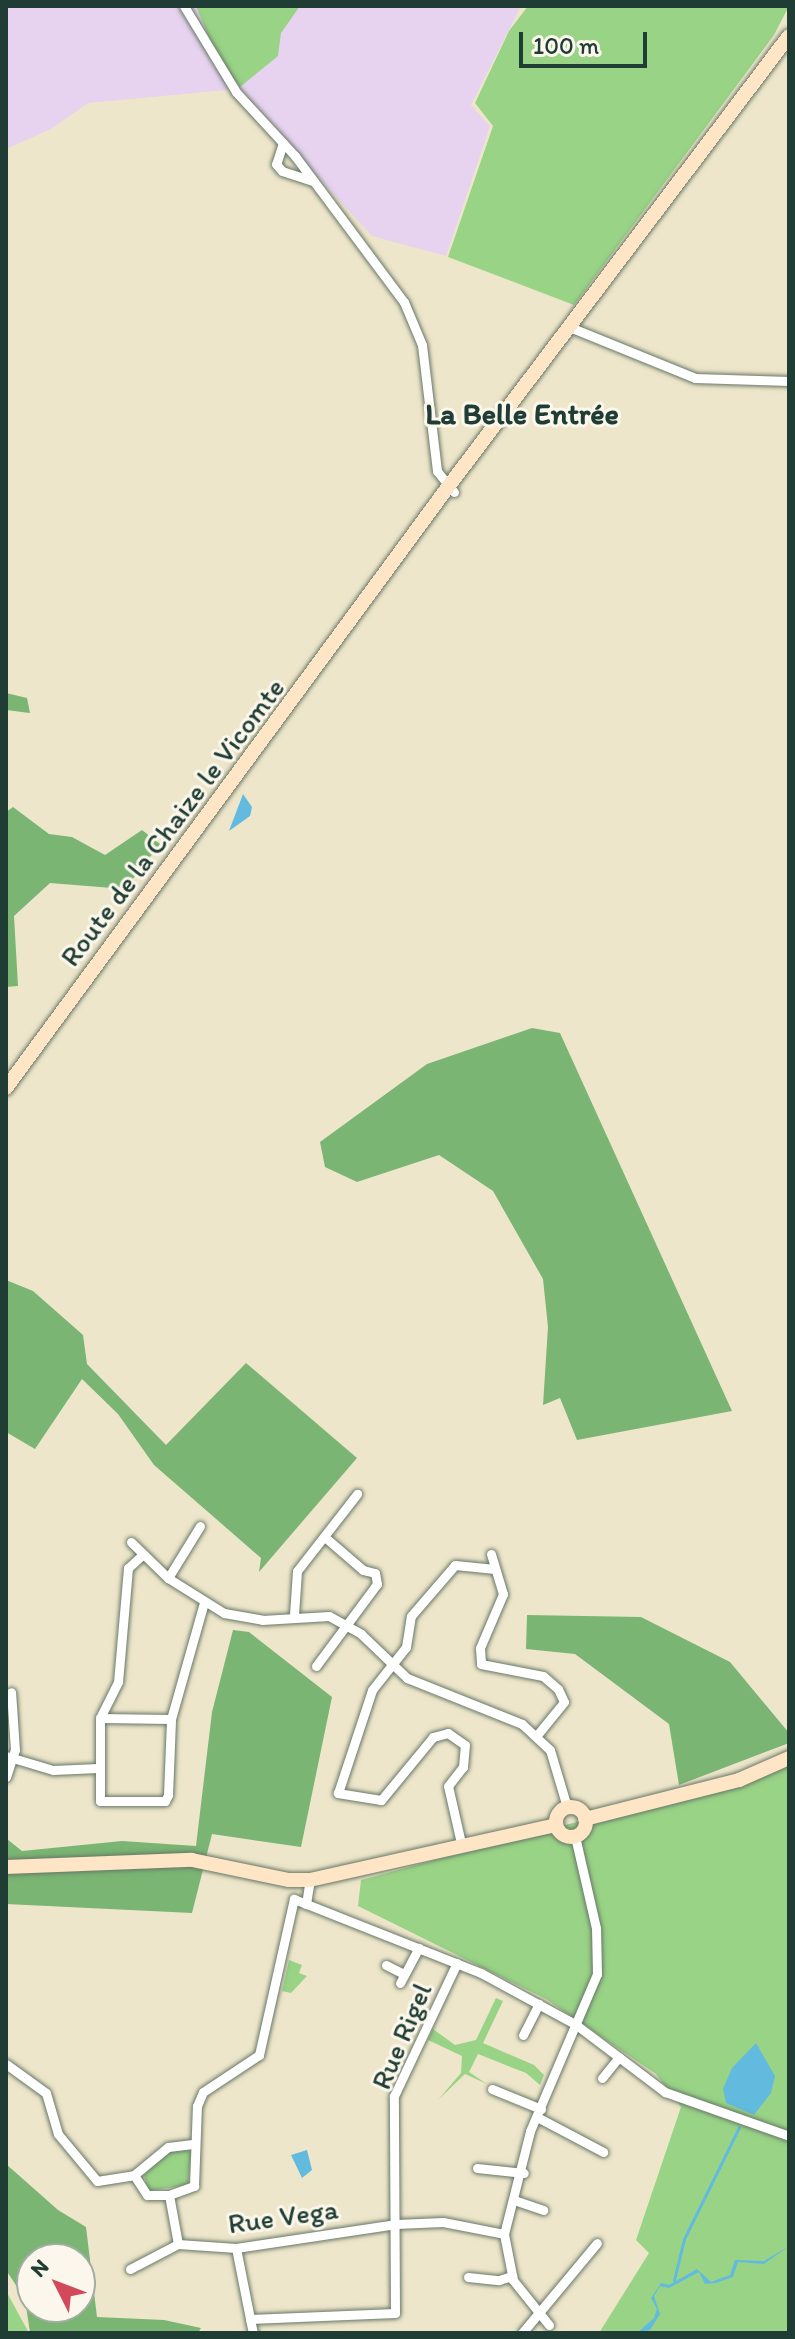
<!DOCTYPE html>
<html>
<head>
<meta charset="utf-8">
<style>
  body { margin:0 }
  #map { position:relative; width:795px; height:2339px; overflow:hidden; background:#eee6ca; font-family:Itim,sans-serif }
  div>[style] { position:absolute }
  .built>* { inset:0; background:#e7d2ef }
  .green>* { inset:0; background:#99d386 }
  .forest>* { inset:0; background:#7ab573 }
  .water>* { inset:0; background:#62badf }
  .stream>* { height:3px; margin:-1.5px; padding:0 1.5px; transform-origin:1.5px; border-radius:1.5px; background:#62badf }
  .roads { filter:drop-shadow(0 0 2px #677868) drop-shadow(0 0 2px #677868) }
  .street>* { height:9px; margin:-4.5px; padding:0 4.5px; transform-origin:4.5px; border-radius:4.5px; background:#fff }
  .secondary>* { height:14px; margin:-7px; padding:0 7px; transform-origin:7px; border-radius:7px; background:#fde5c5 }
  .secondary>.ring { margin:-7px; padding:0; box-sizing:content-box; background:none; border:14px solid #fde5c5; border-radius:50% }
  span { translate:-50% -50%; white-space:nowrap; text-align:center; line-height:1.15; -webkit-text-stroke:6px #fbf7ec; paint-order:stroke }
  .street-label { font-size:28px; color:#1f3d34 }
  .neighbourhood-label { font-size:30px; color:#1f3d34; font-weight:700 }
  .frame { position:absolute; inset:0; border:8px solid #1f3d34; pointer-events:none }
  .north { position:absolute; left:16px; top:2243px; width:80px; height:80px; box-sizing:border-box; background:#fbf7ec; border:2px solid #a3ada2; border-radius:50%; rotate:312deg; font-size:22px; font-weight:700; line-height:32px; text-align:center; color:#1f3d34 }
  .north::after { content:''; display:block; margin:auto; width:28px; height:36px; background:#d1495b; clip-path:polygon(50% 0,100% 100%,50% 72%,0 100%) }
  .scale { position:absolute; left:519px; top:32px; width:128px; height:36px; box-sizing:border-box; border:4px solid #1f3d34; border-top:0; padding-left:10px; font-size:24px; line-height:28px; white-space:nowrap; color:#1f3d34; -webkit-text-stroke:6px #fbf7ec; paint-order:stroke }
</style>
</head>
<body>
<div id="map">
  <div class="built">
    <i style="clip-path:polygon(6px 6px,521px 6px,471px 105px,490px 126px,446px 256px,372px 236px,237px 89px,88px 103px,51px 129px,6px 149px)"></i>
  </div>
  <div class="green">
    <i style="clip-path:polygon(196px 6px,300px 6px,281px 33px,278px 56px,240px 87px,217px 57px)"></i>
    <i style="clip-path:polygon(528px 6px,789px 6px,774px 35px,574px 305px,448px 257px,493px 126px,475px 103px,509px 31px)"></i>
    <i style="clip-path:polygon(789px 1765px,789px 2333px,599px 2333px,649px 2253px,636px 2240px,681px 2107px,656px 2074px,546px 1999px,358px 1906px,361px 1880px)"></i>
    <i style="clip-path:polygon(289px 1960px,302px 1965px,299px 1973px,307px 1976px,291px 1993px,282px 1991px)"></i>
    <i style="clip-path:polygon(496px 1998px,503px 2001px,483px 2043px,534px 2065px,544px 2075px,540px 2085px,526px 2073px,478px 2054px,469px 2072px,487px 2084px,465px 2074px,438px 2100px,461px 2073px,462px 2056px,428px 2040px,433px 2029px,455px 2045px,476px 2040px)"></i>
    <i style="clip-path:polygon(183px 2148px,191px 2153px,188px 2185px,148px 2191px,144px 2175px,169px 2149px)"></i>
    <i style="clip-path:polygon(6px 2291px,29px 2333px,6px 2333px)"></i>
  </div>
  <div class="forest">
    <i style="clip-path:polygon(6px 693px,27px 698px,30px 713px,6px 710px)"></i>
    <i style="clip-path:polygon(13px 807px,49px 834px,72px 837px,105px 855px,142px 830px,160px 844px,125px 889px,50px 883px,14px 916px,18px 986px,6px 987px,6px 812px)"></i>
    <i style="clip-path:polygon(532px 1028px,560px 1033px,732px 1411px,577px 1440px,560px 1398px,543px 1405px,548px 1327px,543px 1279px,493px 1191px,439px 1155px,357px 1182px,325px 1167px,320px 1142px,427px 1064px)"></i>
    <i style="clip-path:polygon(6px 1280px,33px 1291px,83px 1335px,87px 1364px,166px 1445px,246px 1363px,357px 1458px,259px 1572px,261px 1558px,154px 1465px,118px 1414px,82px 1379px,35px 1449px,6px 1432px)"></i>
    <i style="clip-path:polygon(527px 1615px,641px 1617px,730px 1662px,789px 1733px,789px 1743px,679px 1785px,669px 1724px,575px 1654px,526px 1649px)"></i>
    <i style="clip-path:polygon(233px 1630px,249px 1632px,332px 1697px,301px 1847px,212px 1834px,192px 1913px,6px 1904px,7px 1839px,22px 1851px,122px 1841px,196px 1846px,212px 1712px)"></i>
    <i style="clip-path:polygon(evenodd,6px 2164px,58px 2210px,86px 2227px,97px 2317px,164px 2320px,201px 2328px,198px 2333px,30px 2333px,25px 2299px,6px 2270px,6px 2164px,32px 2259px,80px 2259px,80px 2307px,32px 2307px,32px 2259px)"></i>
  </div>
  <div class="water">
    <i style="clip-path:polygon(243px 794px,252px 807px,250px 816px,229px 831px)"></i>
    <i style="clip-path:polygon(756px 2043px,775px 2076px,771px 2093px,754px 2115px,726px 2103px,723px 2089px,732px 2068px)"></i>
    <i style="clip-path:polygon(307px 2150px,312px 2170px,302px 2178px,291px 2155px)"></i>
    <i style="clip-path:polygon(789px 2246px,764px 2264px,738px 2262px,733px 2277px,716px 2283px,705px 2284px,699px 2272px,669px 2288px,660px 2286px,654px 2296px,660px 2314px,650px 2330px,637px 2333px,654px 2318px,657px 2309px,651px 2298px,661px 2283px,669px 2285px,697px 2269px,711px 2282px,730px 2275px,735px 2260px,764px 2261px)"></i>
  </div>
  <div class="stream">
    <i style="left:674px;top:2280px;width:42px;rotate:-76.3deg"></i>
    <i style="left:684px;top:2239px;width:125px;rotate:-63.8deg"></i>
  </div>
  <div class="roads">
    <div class="street">
      <i style="left:184px;top:6px;width:100px;rotate:58.8deg"></i>
      <i style="left:236px;top:92px;width:87px;rotate:47.3deg"></i>
      <i style="left:295px;top:156px;width:182px;rotate:53.3deg"></i>
      <i style="left:404px;top:302px;width:47px;rotate:67.3deg"></i>
      <i style="left:422px;top:345px;width:127px;rotate:83.2deg"></i>
      <i style="left:437px;top:471px;width:27px;rotate:51deg"></i>
      <i style="left:283px;top:143px;width:22px;rotate:108deg"></i>
      <i style="left:276px;top:164px;width:9px;rotate:49deg"></i>
      <i style="left:282px;top:171px;width:33px;rotate:18deg"></i>
      <i style="left:572px;top:328px;width:133px;rotate:22.1deg"></i>
      <i style="left:695px;top:378px;width:94px;rotate:1.8deg"></i>
      <i style="left:131px;top:1542px;width:52px;rotate:44.2deg"></i>
      <i style="left:168px;top:1578px;width:66px;rotate:32deg"></i>
      <i style="left:224px;top:1613px;width:39px;rotate:10deg"></i>
      <i style="left:262px;top:1620px;width:67px;rotate:-3.4deg"></i>
      <i style="left:329px;top:1616px;width:37px;rotate:29deg"></i>
      <i style="left:361px;top:1634px;width:64px;rotate:43.7deg"></i>
      <i style="left:407px;top:1678px;width:124px;rotate:21.8deg"></i>
      <i style="left:522px;top:1724px;width:38px;rotate:43deg"></i>
      <i style="left:550px;top:1750px;width:59px;rotate:73.4deg"></i>
      <i style="left:491px;top:1554px;width:42px;rotate:73.3deg"></i>
      <i style="left:503px;top:1594px;width:59px;rotate:113.1deg"></i>
      <i style="left:480px;top:1648px;width:16px;rotate:86deg"></i>
      <i style="left:481px;top:1664px;width:63px;rotate:11deg"></i>
      <i style="left:543px;top:1676px;width:20px;rotate:41deg"></i>
      <i style="left:558px;top:1689px;width:14px;rotate:65deg"></i>
      <i style="left:564px;top:1702px;width:43px;rotate:129.3deg"></i>
      <i style="left:141px;top:1556px;width:18px;rotate:137deg"></i>
      <i style="left:128px;top:1568px;width:114px;rotate:95deg"></i>
      <i style="left:118px;top:1682px;width:40px;rotate:116.6deg"></i>
      <i style="left:100px;top:1718px;width:83px;rotate:90deg"></i>
      <i style="left:100px;top:1801px;width:65px"></i>
      <i style="left:165px;top:1801px;width:7px;rotate:-63deg"></i>
      <i style="left:168px;top:1795px;width:76px;rotate:-87.7deg"></i>
      <i style="left:171px;top:1719px;width:122px;rotate:-74.2deg"></i>
      <i style="left:168px;top:1578px;width:61px;rotate:-58.4deg"></i>
      <i style="left:294px;top:1615px;width:44px;rotate:-86.1deg"></i>
      <i style="left:297px;top:1571px;width:98px;rotate:-52.1deg"></i>
      <i style="left:316px;top:1666px;width:102px;rotate:-53.4deg"></i>
      <i style="left:377px;top:1584px;width:11px;rotate:-100deg"></i>
      <i style="left:375px;top:1573px;width:12px;rotate:-166deg"></i>
      <i style="left:363px;top:1570px;width:48px;rotate:-139.3deg"></i>
      <i style="left:100px;top:1718px;width:71px;rotate:0.8deg"></i>
      <i style="left:6px;top:1756px;width:49px;rotate:16.6deg"></i>
      <i style="left:53px;top:1770px;width:45px;rotate:-2.5deg"></i>
      <i style="left:6px;top:1777px;width:28px;rotate:-72deg"></i>
      <i style="left:15px;top:1750px;width:58px;rotate:-93.9deg"></i>
      <i style="left:461px;top:1843px;width:58px;rotate:-102.8deg"></i>
      <i style="left:448px;top:1786px;width:24px;rotate:-52deg"></i>
      <i style="left:463px;top:1767px;width:22px;rotate:-85deg"></i>
      <i style="left:465px;top:1745px;width:21px;rotate:-145deg"></i>
      <i style="left:448px;top:1733px;width:16px;rotate:165deg"></i>
      <i style="left:433px;top:1737px;width:82px;rotate:129.5deg"></i>
      <i style="left:381px;top:1800px;width:44px;rotate:-170.8deg"></i>
      <i style="left:338px;top:1793px;width:108px;rotate:-71.7deg"></i>
      <i style="left:372px;top:1690px;width:55px;rotate:-51.7deg"></i>
      <i style="left:406px;top:1647px;width:31px;rotate:-81deg"></i>
      <i style="left:411px;top:1616px;width:67px;rotate:-49.2deg"></i>
      <i style="left:455px;top:1565px;width:40px;rotate:5.7deg"></i>
      <i style="left:306px;top:1904px;width:24px;rotate:-81deg"></i>
      <i style="left:386px;top:1965px;width:20px;rotate:27deg"></i>
      <i style="left:400px;top:1983px;width:40px;rotate:-62deg"></i>
      <i style="left:523px;top:2035px;width:35px;rotate:-63deg"></i>
      <i style="left:6px;top:2064px;width:49px;rotate:35.9deg"></i>
      <i style="left:46px;top:2093px;width:43px;rotate:73.7deg"></i>
      <i style="left:58px;top:2134px;width:61px;rotate:50.3deg"></i>
      <i style="left:97px;top:2181px;width:37px;rotate:-9deg"></i>
      <i style="left:134px;top:2175px;width:44px;rotate:-39.5deg"></i>
      <i style="left:168px;top:2147px;width:25px;rotate:-7deg"></i>
      <i style="left:602px;top:2078px;width:27px;rotate:-51deg"></i>
      <i style="left:492px;top:2089px;width:53px;rotate:22.2deg"></i>
      <i style="left:537px;top:2117px;width:75px;rotate:27.9deg"></i>
      <i style="left:477px;top:2168px;width:47px;rotate:6.1deg"></i>
      <i style="left:134px;top:2175px;width:24px;rotate:57deg"></i>
      <i style="left:147px;top:2195px;width:22px"></i>
      <i style="left:169px;top:2195px;width:27px;rotate:-20deg"></i>
      <i style="left:194px;top:2186px;width:80px;rotate:-87.9deg"></i>
      <i style="left:197px;top:2106px;width:15px;rotate:-67deg"></i>
      <i style="left:203px;top:2092px;width:67px;rotate:-33.5deg"></i>
      <i style="left:259px;top:2055px;width:160px;rotate:-77.4deg"></i>
      <i style="left:294px;top:1899px;width:201px;rotate:21.6deg"></i>
      <i style="left:481px;top:1973px;width:107px;rotate:28.5deg"></i>
      <i style="left:575px;top:2024px;width:113px;rotate:37.1deg"></i>
      <i style="left:665px;top:2092px;width:132px;rotate:19.5deg"></i>
      <i style="left:169px;top:2195px;width:50px;rotate:79.6deg"></i>
      <i style="left:514px;top:2200px;width:31px;rotate:19deg"></i>
      <i style="left:178px;top:2244px;width:58px;rotate:3.9deg"></i>
      <i style="left:236px;top:2248px;width:162px;rotate:-8.5deg"></i>
      <i style="left:396px;top:2224px;width:47px;rotate:-2.4deg"></i>
      <i style="left:443px;top:2222px;width:62px;rotate:11.1deg"></i>
      <i style="left:236px;top:2248px;width:72px;rotate:78.8deg"></i>
      <i style="left:250px;top:2319px;width:145px;rotate:-2.4deg"></i>
      <i style="left:395px;top:2313px;width:217px;rotate:-90.3deg"></i>
      <i style="left:394px;top:2096px;width:147px;rotate:-64.7deg"></i>
      <i style="left:130px;top:2269px;width:54px;rotate:-27.5deg"></i>
      <i style="left:468px;top:2277px;width:31px;rotate:6deg"></i>
      <i style="left:499px;top:2280px;width:14px;rotate:-17deg"></i>
      <i style="left:250px;top:2319px;width:14px;rotate:78deg"></i>
      <i style="left:549px;top:2325px;width:58px;rotate:-128.7deg"></i>
      <i style="left:513px;top:2280px;width:47px;rotate:-101.1deg"></i>
      <i style="left:504px;top:2234px;width:106px;rotate:-75.8deg"></i>
      <i style="left:530px;top:2131px;width:171px;rotate:-66.9deg"></i>
      <i style="left:597px;top:1974px;width:46px;rotate:-91.2deg"></i>
      <i style="left:596px;top:1928px;width:94px;rotate:-102.9deg"></i>
      <i style="left:522px;top:2333px;width:117px;rotate:-50.2deg"></i>
    </div>
    <div class="secondary">
      <i style="left:6px;top:1088px;width:746px;rotate:-53.67deg"></i>
      <i style="left:448px;top:487px;width:565px;rotate:-52.91deg"></i>
      <i class="ring" style="left:556px;top:1807px;width:16px;height:16px"></i>
      <i style="left:585px;top:1819px;width:159px;rotate:-14.2deg"></i>
      <i style="left:739px;top:1780px;width:55px;rotate:-23.7deg"></i>
      <i style="left:6px;top:1867px;width:186px;rotate:-2.2deg"></i>
      <i style="left:192px;top:1860px;width:99px;rotate:11.7deg"></i>
      <i style="left:289px;top:1880px;width:21px"></i>
      <i style="left:310px;top:1880px;width:252px;rotate:-12.6deg"></i>
    </div>
  </div>
  <div class="street-label">
    <span style="left:172px;top:822px;rotate:-53deg">Route de la Chaize le Vicomte</span>
    <span style="left:401px;top:2036px;rotate:-67deg">Rue Rigel</span>
    <span style="left:283px;top:2216px;rotate:-8deg">Rue Vega</span>
  </div>
  <div class="neighbourhood-label">
    <span style="left:522px;top:414px">La Belle Entrée</span>
  </div>
  <div class="frame"></div>
  <div class="north">N</div>
  <div class="scale">100 m</div>
</div>
</body>
</html>
